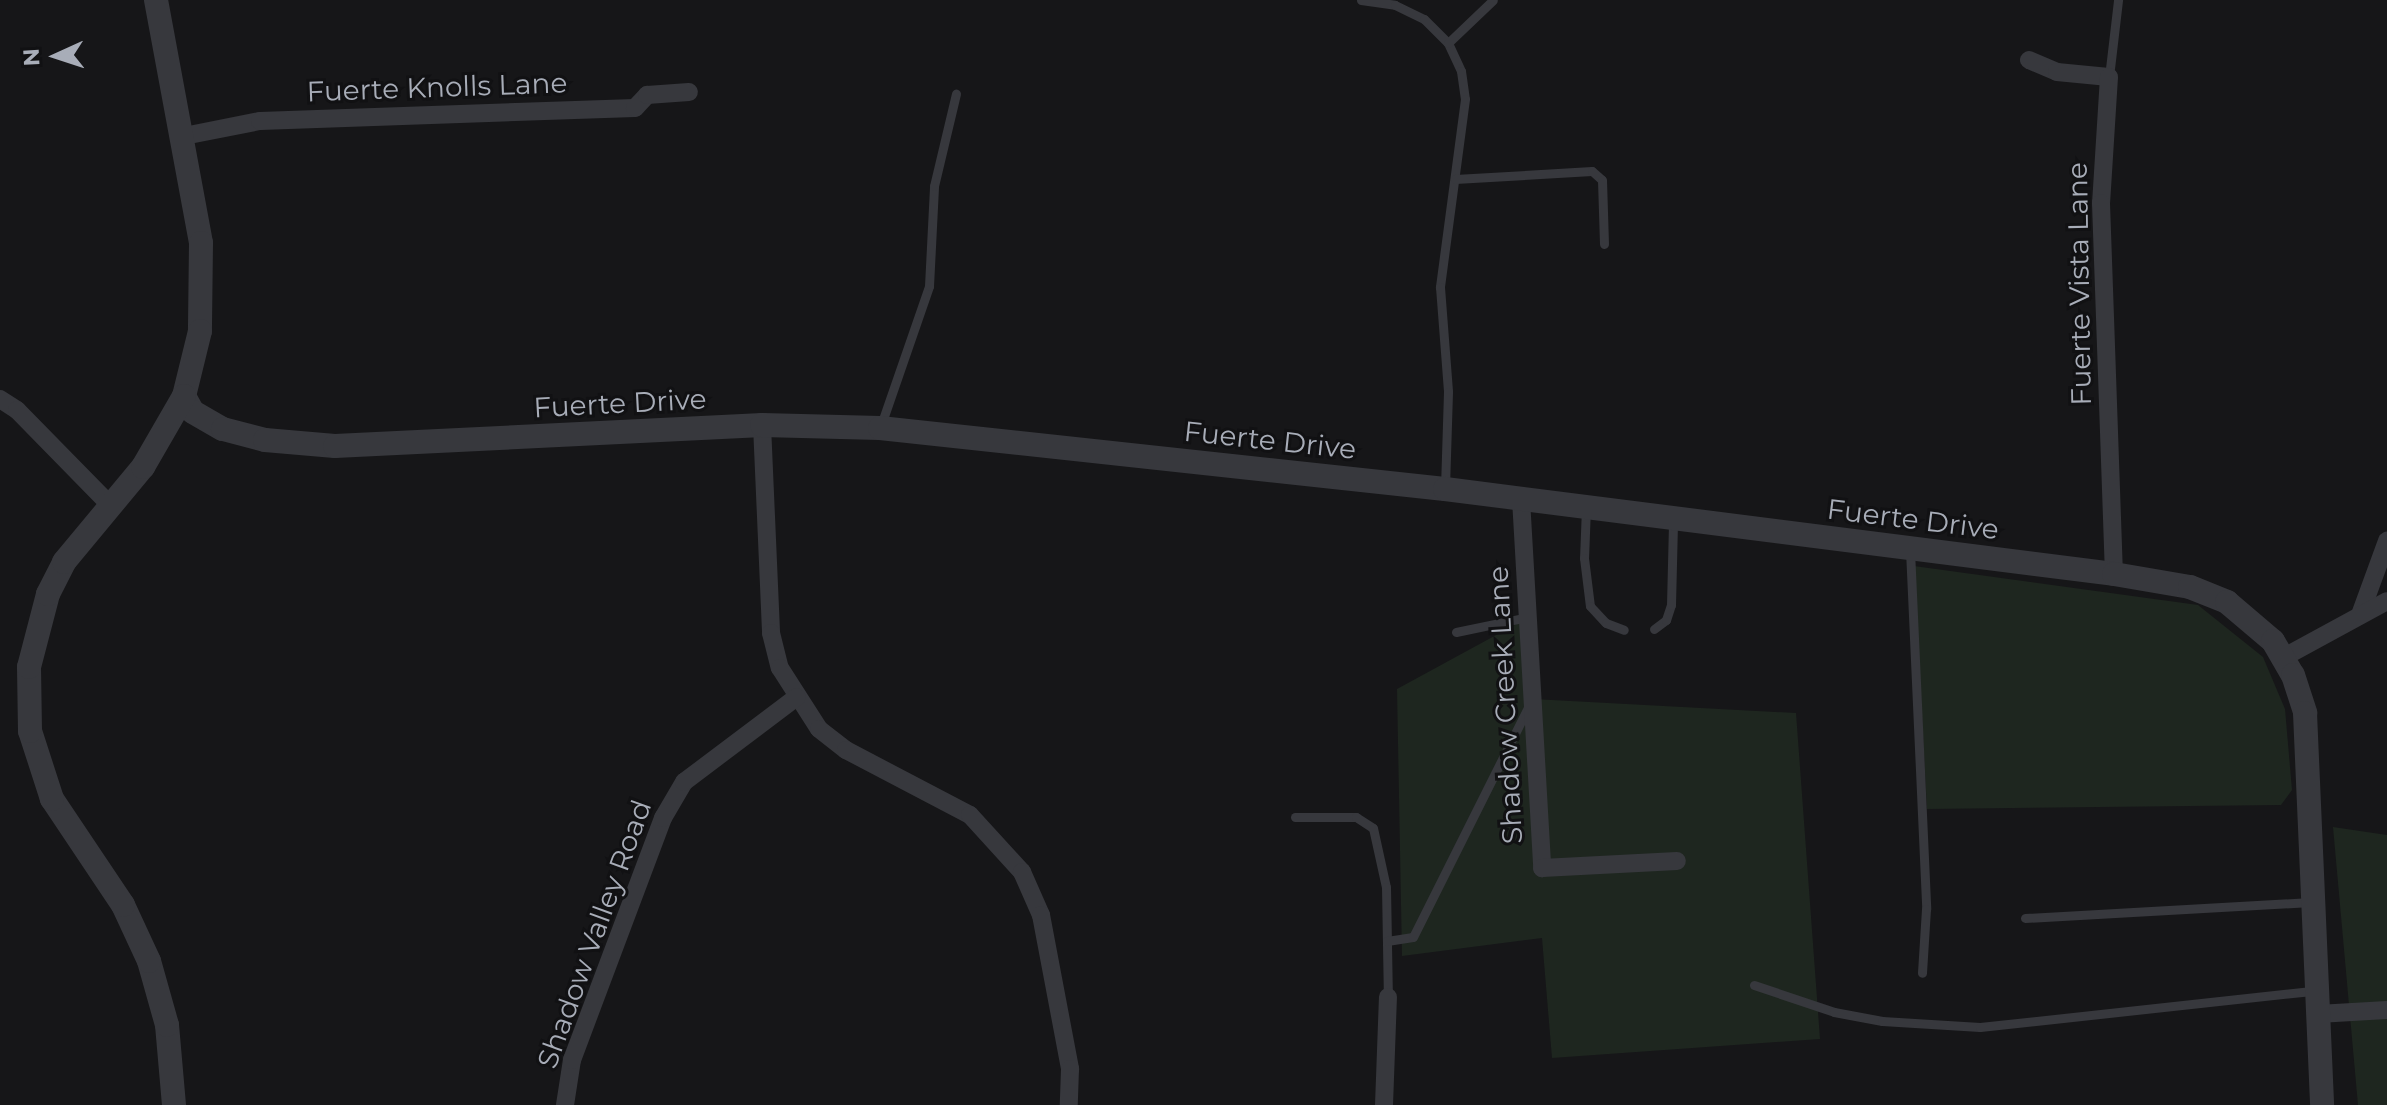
<!DOCTYPE html>
<html>
<head>
<meta charset="utf-8">
<style>
  body { margin:0 }
  #map { position:relative; width:2387px; height:1105px; overflow:hidden; background:#161618; font-family:Montserrat,sans-serif }
  div>[style] { position:absolute }
  .green>* { inset:0; background:#1e261f }
  .service>* { height:9px; margin:-4.5px; padding:0 4.5px; transform-origin:4.5px; border-radius:4.5px; background:#37383d }
  .minor>* { height:18px; margin:-9px; padding:0 9px; transform-origin:9px; border-radius:9px; background:#37383d }
  .tertiary>* { height:24px; margin:-12px; padding:0 12px; transform-origin:12px; border-radius:12px; background:#37383d }
  span { translate:-50% -50%; white-space:nowrap; text-align:center; line-height:1.15; -webkit-text-stroke:6px #111113; paint-order:stroke }
  .street-label { font-size:28px; color:#a8adb8 }
  .north { position:absolute; left:16px; top:16px; width:80px; height:80px; -webkit-text-stroke:6px #111113; paint-order:stroke; rotate:267deg; font-size:22px; font-weight:700; line-height:32px; text-align:center; color:#a8adb8 }
  .north::after { content:''; display:block; margin:auto; width:28px; height:36px; background:#a8adb8; clip-path:polygon(50% 0,100% 100%,50% 72%,0 100%) }
</style>
</head>
<body>
<div id="map">
  <div class="green">
    <i style="clip-path:polygon(1914px 566px,2198px 605px,2263px 657px,2285px 709px,2292px 790px,2281px 805px,1927px 809px)"></i>
    <i style="clip-path:polygon(1529px 617px,1533px 699px,1796px 713px,1820px 1039px,1552px 1058px,1542px 938px,1402px 956px,1397px 689px)"></i>
    <i style="clip-path:polygon(2333px 827px,2387px 835px,2387px 1105px,2358px 1105px)"></i>
  </div>
  <div class="service">
    <i style="left:1361px;top:0;width:34px;rotate:8deg"></i>
    <i style="left:1395px;top:5px;width:32px;rotate:26deg"></i>
    <i style="left:1424px;top:19px;width:34px;rotate:45deg"></i>
    <i style="left:1448px;top:43px;width:31px;rotate:65deg"></i>
    <i style="left:1461px;top:71px;width:28px;rotate:82deg"></i>
    <i style="left:1465px;top:99px;width:190px;rotate:97.6deg"></i>
    <i style="left:1440px;top:287px;width:105px;rotate:85.6deg"></i>
    <i style="left:1448px;top:392px;width:97px;rotate:91.8deg"></i>
    <i style="left:1448px;top:43px;width:62px;rotate:-43.7deg"></i>
    <i style="left:2109px;top:77px;width:78px;rotate:-83.3deg"></i>
    <i style="left:1455px;top:179px;width:137px;rotate:-3.3deg"></i>
    <i style="left:1592px;top:171px;width:13px;rotate:42deg"></i>
    <i style="left:1602px;top:180px;width:64px;rotate:88.2deg"></i>
    <i style="left:881px;top:425px;width:147px;rotate:-70.9deg"></i>
    <i style="left:929px;top:286px;width:100px;rotate:-87.1deg"></i>
    <i style="left:934px;top:186px;width:95px;rotate:-76.6deg"></i>
    <i style="left:1586px;top:507px;width:51px;rotate:92.2deg"></i>
    <i style="left:1584px;top:558px;width:48px;rotate:82.9deg"></i>
    <i style="left:1590px;top:606px;width:23px;rotate:47deg"></i>
    <i style="left:1606px;top:623px;width:19px;rotate:21deg"></i>
    <i style="left:1910px;top:550px;width:359px;rotate:87.4deg"></i>
    <i style="left:1926px;top:909px;width:64px;rotate:93.6deg"></i>
    <i style="left:1654px;top:629px;width:15px;rotate:-37deg"></i>
    <i style="left:1666px;top:620px;width:16px;rotate:-72deg"></i>
    <i style="left:1671px;top:605px;width:84px;rotate:-88.6deg"></i>
    <i style="left:1456px;top:632px;width:74px;rotate:-11.8deg"></i>
    <i style="left:1295px;top:817px;width:61px"></i>
    <i style="left:1356px;top:817px;width:20px;rotate:33deg"></i>
    <i style="left:1373px;top:828px;width:60px;rotate:77.6deg"></i>
    <i style="left:1386px;top:887px;width:110px;rotate:89deg"></i>
    <i style="left:2025px;top:918px;width:286px;rotate:-3.2deg"></i>
    <i style="left:1387px;top:941px;width:26px;rotate:-9deg"></i>
    <i style="left:1413px;top:937px;width:259px;rotate:-63.4deg"></i>
    <i style="left:1754px;top:985px;width:84px;rotate:18.6deg"></i>
    <i style="left:1834px;top:1012px;width:49px;rotate:10.6deg"></i>
    <i style="left:1882px;top:1021px;width:98px;rotate:3.5deg"></i>
    <i style="left:1980px;top:1027px;width:336px;rotate:-6.2deg"></i>
  </div>
  <div class="minor">
    <i style="left:2029px;top:60px;width:30px;rotate:23deg"></i>
    <i style="left:2057px;top:72px;width:52px;rotate:5.5deg"></i>
    <i style="left:2109px;top:77px;width:126px;rotate:93.6deg"></i>
    <i style="left:2101px;top:203px;width:371px;rotate:88deg"></i>
    <i style="left:184px;top:136px;width:77px;rotate:-11.2deg"></i>
    <i style="left:260px;top:121px;width:375px;rotate:-2deg"></i>
    <i style="left:635px;top:108px;width:18px;rotate:-47deg"></i>
    <i style="left:647px;top:95px;width:42px;rotate:-4.1deg"></i>
    <i style="left:0;top:399px;width:20px;rotate:33deg"></i>
    <i style="left:17px;top:410px;width:136px;rotate:45.6deg"></i>
    <i style="left:762px;top:425px;width:208px;rotate:87.5deg"></i>
    <i style="left:771px;top:633px;width:36px;rotate:76deg"></i>
    <i style="left:780px;top:668px;width:72px;rotate:57.4deg"></i>
    <i style="left:819px;top:729px;width:34px;rotate:38deg"></i>
    <i style="left:846px;top:750px;width:140px;rotate:27.7deg"></i>
    <i style="left:970px;top:815px;width:77px;rotate:47.6deg"></i>
    <i style="left:1022px;top:872px;width:47px;rotate:66.2deg"></i>
    <i style="left:1041px;top:915px;width:157px;rotate:79.3deg"></i>
    <i style="left:1070px;top:1069px;width:36px;rotate:92deg"></i>
    <i style="left:1521px;top:499px;width:370px;rotate:86.7deg"></i>
    <i style="left:1542px;top:868px;width:135px;rotate:-3deg"></i>
    <i style="left:2361px;top:612px;width:76px;rotate:-69.9deg"></i>
    <i style="left:2284px;top:657px;width:117px;rotate:-28.5deg"></i>
    <i style="left:2318px;top:1014px;width:69px;rotate:-3.3deg"></i>
    <i style="left:565px;top:1105px;width:46px;rotate:-81.2deg"></i>
    <i style="left:572px;top:1060px;width:259px;rotate:-69.4deg"></i>
    <i style="left:663px;top:818px;width:42px;rotate:-59.7deg"></i>
    <i style="left:684px;top:782px;width:141px;rotate:-37deg"></i>
    <i style="left:1384px;top:1105px;width:108px;rotate:-87.9deg"></i>
  </div>
  <div class="tertiary">
    <i style="left:156px;top:0;width:247px;rotate:79.5deg"></i>
    <i style="left:201px;top:243px;width:88px;rotate:90.7deg"></i>
    <i style="left:200px;top:331px;width:67px;rotate:103.8deg"></i>
    <i style="left:184px;top:396px;width:18px;rotate:61deg"></i>
    <i style="left:193px;top:412px;width:34px;rotate:30deg"></i>
    <i style="left:223px;top:429px;width:43px;rotate:14.7deg"></i>
    <i style="left:265px;top:440px;width:70px;rotate:4.9deg"></i>
    <i style="left:335px;top:446px;width:428px;rotate:-2.8deg"></i>
    <i style="left:762px;top:425px;width:118px;rotate:1.5deg"></i>
    <i style="left:880px;top:428px;width:568px;rotate:6.16deg"></i>
    <i style="left:1445px;top:489px;width:674px;rotate:7.24deg"></i>
    <i style="left:2114px;top:574px;width:77px;rotate:9.7deg"></i>
    <i style="left:2190px;top:587px;width:40px;rotate:22deg"></i>
    <i style="left:2227px;top:602px;width:60px;rotate:40.3deg"></i>
    <i style="left:2273px;top:641px;width:39px;rotate:60deg"></i>
    <i style="left:2293px;top:675px;width:40px;rotate:72deg"></i>
    <i style="left:2305px;top:713px;width:392px;rotate:87.5deg"></i>
    <i style="left:174px;top:1105px;width:80px;rotate:-95deg"></i>
    <i style="left:167px;top:1025px;width:66px;rotate:-105.7deg"></i>
    <i style="left:149px;top:961px;width:62px;rotate:-114.9deg"></i>
    <i style="left:123px;top:905px;width:128px;rotate:-123.8deg"></i>
    <i style="left:52px;top:799px;width:71px;rotate:-107.9deg"></i>
    <i style="left:30px;top:731px;width:64px;rotate:-90.9deg"></i>
    <i style="left:29px;top:667px;width:75px;rotate:-75.4deg"></i>
    <i style="left:48px;top:594px;width:36px;rotate:-63deg"></i>
    <i style="left:64px;top:562px;width:124px;rotate:-50.3deg"></i>
    <i style="left:143px;top:467px;width:82px;rotate:-60deg"></i>
  </div>
  <div class="street-label">
    <span style="left:437px;top:87px;rotate:-2deg">Fuerte Knolls Lane</span>
    <span style="left:2079px;top:284px;rotate:-91deg">Fuerte Vista Lane</span>
    <span style="left:620px;top:403px;rotate:-3deg">Fuerte Drive</span>
    <span style="left:1270px;top:440px;rotate:6deg">Fuerte Drive</span>
    <span style="left:1913px;top:519px;rotate:7deg">Fuerte Drive</span>
    <span style="left:1505px;top:705px;rotate:-93deg">Shadow Creek Lane</span>
    <span style="left:594px;top:934px;rotate:-70deg">Shadow Valley Road</span>
  </div>
  <div class="north">N</div>
</div>
</body>
</html>
